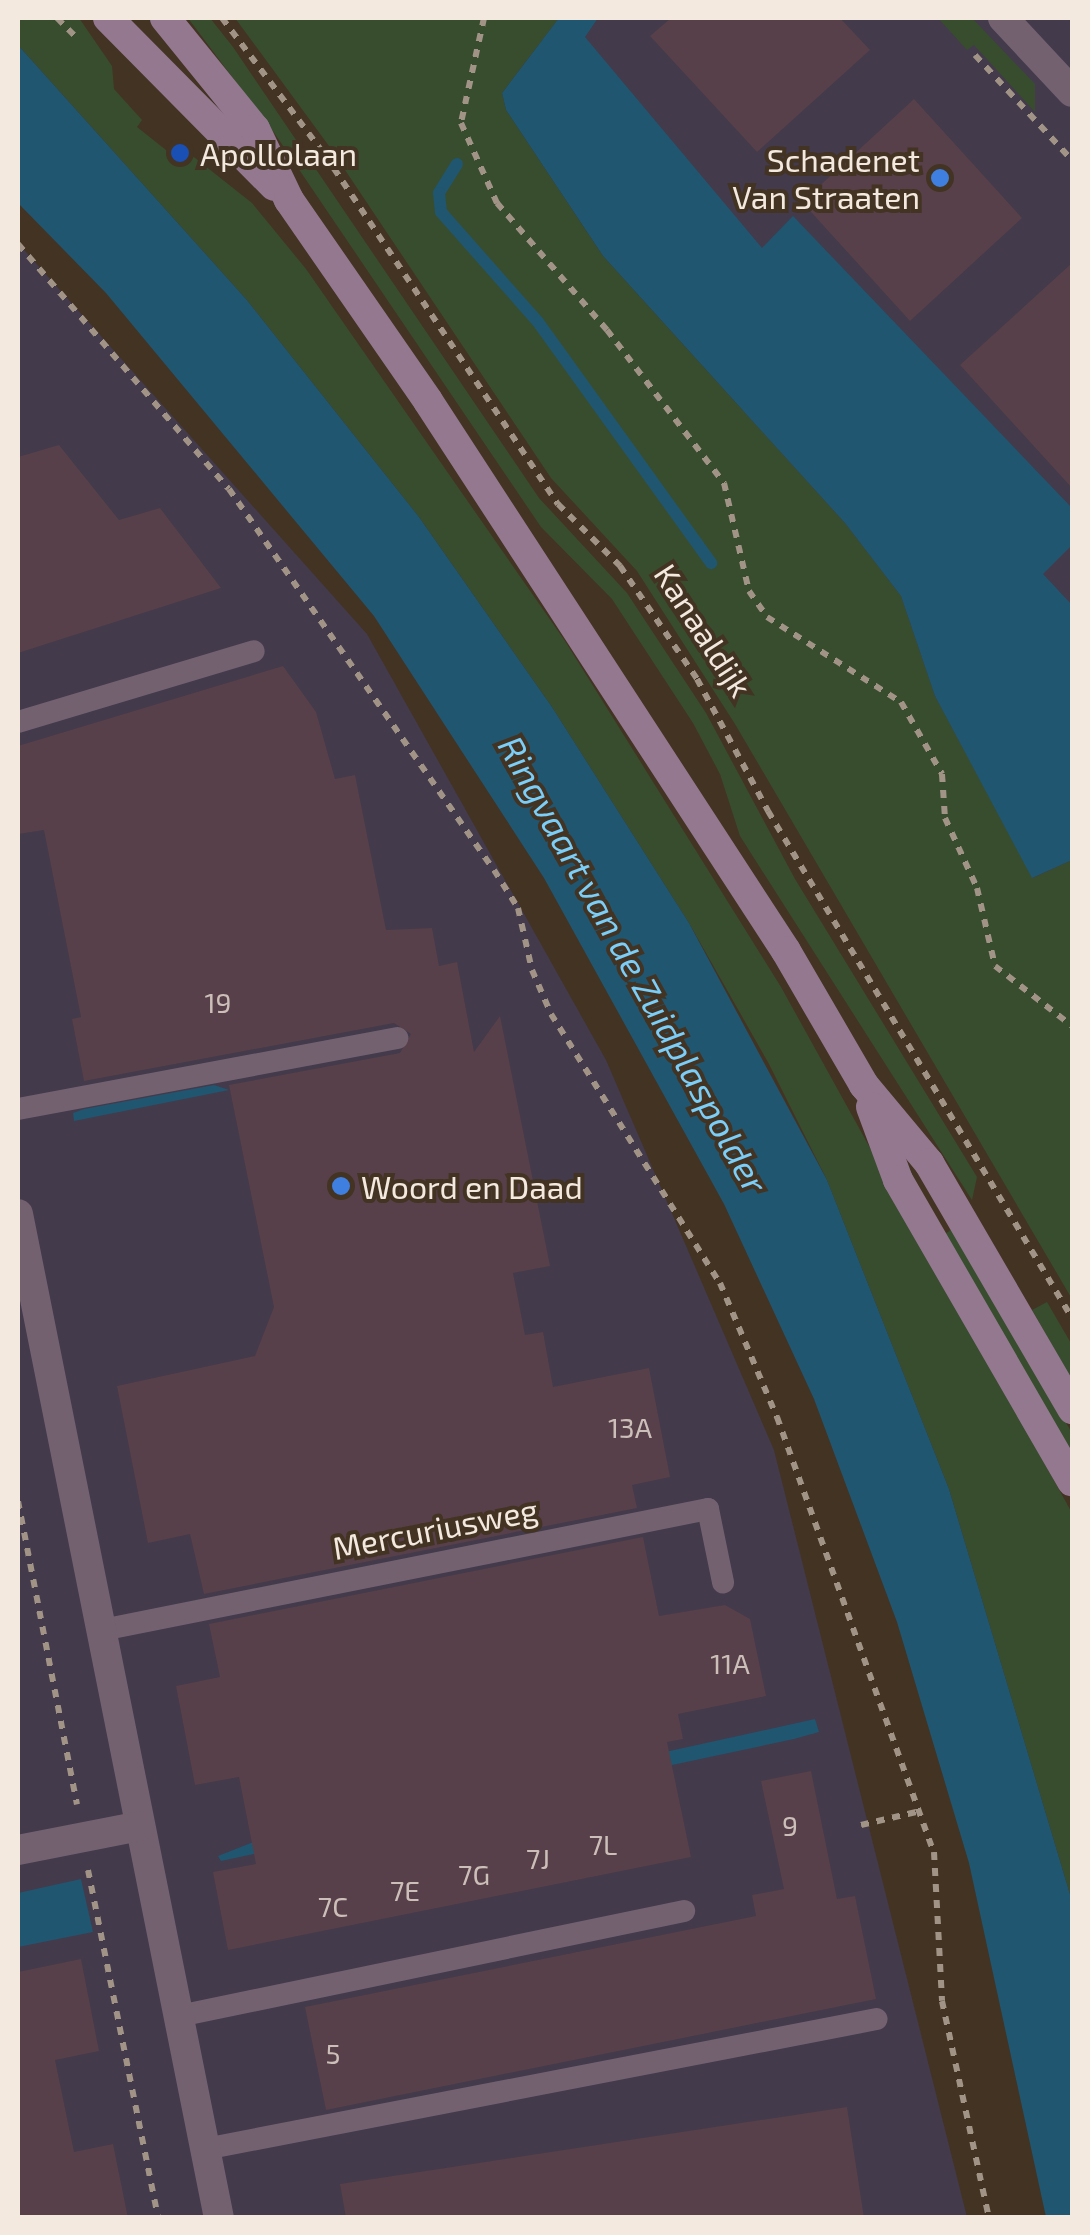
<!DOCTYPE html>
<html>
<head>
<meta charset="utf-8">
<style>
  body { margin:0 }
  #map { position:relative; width:1090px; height:2235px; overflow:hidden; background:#433323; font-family:"Exo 2",sans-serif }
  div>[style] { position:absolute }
  .industrial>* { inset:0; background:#433a4b }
  .green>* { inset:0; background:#384d2e }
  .water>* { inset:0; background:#205670 }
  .stream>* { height:12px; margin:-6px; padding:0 6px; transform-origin:6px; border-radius:6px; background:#205670 }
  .building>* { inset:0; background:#574049 }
  .path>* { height:6px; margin-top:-3px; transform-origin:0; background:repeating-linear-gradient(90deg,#a19487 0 8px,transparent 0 16px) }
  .lane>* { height:22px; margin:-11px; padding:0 11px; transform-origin:11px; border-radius:11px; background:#736170 }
  .street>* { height:30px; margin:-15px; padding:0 15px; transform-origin:15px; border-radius:15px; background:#736170 }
  .secondary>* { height:30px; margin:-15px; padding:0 15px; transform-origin:15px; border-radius:15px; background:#947890 }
  .dots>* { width:28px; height:28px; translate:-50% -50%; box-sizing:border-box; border:5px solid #433323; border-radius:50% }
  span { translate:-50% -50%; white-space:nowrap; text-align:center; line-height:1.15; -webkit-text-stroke:8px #433323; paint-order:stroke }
  .number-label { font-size:28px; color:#ccbfb9 }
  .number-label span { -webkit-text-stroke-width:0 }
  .poi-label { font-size:32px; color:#f3e9de }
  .left { translate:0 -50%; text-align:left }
  .right { translate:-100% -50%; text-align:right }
  .street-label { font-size:32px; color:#f3e9de }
  .water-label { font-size:35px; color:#7bcef8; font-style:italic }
  .frame { position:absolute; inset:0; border:20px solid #f3e9de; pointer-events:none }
</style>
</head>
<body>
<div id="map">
  <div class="industrial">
    <i style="clip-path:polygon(531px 18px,1072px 18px,1072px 1077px,832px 575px)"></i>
    <i style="clip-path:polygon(18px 243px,367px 634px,606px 1060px,774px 1450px,967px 2217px,18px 2217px)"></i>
  </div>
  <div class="green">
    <i style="clip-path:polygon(18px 18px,79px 18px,112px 66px,114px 89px,142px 120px,137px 127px,181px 162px,190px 154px,252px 203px,306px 269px,565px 641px,781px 987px,1072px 1513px,1072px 1901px,949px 1489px,827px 1180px,769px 1064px,689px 923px,552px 707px,419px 517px,246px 299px,18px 45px)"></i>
    <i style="clip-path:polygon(188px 18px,210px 18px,233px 47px,539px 498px,627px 593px,706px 713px,795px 879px,977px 1177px,972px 1200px,740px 836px,720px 774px,693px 723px,612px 599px,541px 527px,275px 134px)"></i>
    <i style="clip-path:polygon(235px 18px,559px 18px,502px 93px,506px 110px,603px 256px,845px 523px,901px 596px,935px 696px,1033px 878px,1072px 860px,1072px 1299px,735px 724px,637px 571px,551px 478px,329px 146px)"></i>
    <i style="clip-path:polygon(938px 18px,972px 18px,1035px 84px,1035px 112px,974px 45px,967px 50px)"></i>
    <i style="clip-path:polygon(953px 1228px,1072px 1433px,1072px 1456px,944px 1235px)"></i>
    <i style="clip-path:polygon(1047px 1302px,1072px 1345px,1072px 1380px,1032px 1310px)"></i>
  </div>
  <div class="water">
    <i style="clip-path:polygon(559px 18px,598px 18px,585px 37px,762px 248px,793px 216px,1072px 508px,1072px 545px,1043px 574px,1072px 605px,1072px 860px,1032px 878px,935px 696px,901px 596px,845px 523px,603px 256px,506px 110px,502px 93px)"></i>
    <i style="clip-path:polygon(18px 45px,246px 299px,419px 517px,552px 707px,689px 923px,827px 1180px,949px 1489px,1072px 1901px,1072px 2217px,1046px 2217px,969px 1863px,897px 1622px,814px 1399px,724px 1204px,544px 878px,374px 616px,106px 293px,18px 203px)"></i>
    <i style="clip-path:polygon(214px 1085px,229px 1090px,74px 1121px,73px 1113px,84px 1109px)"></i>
    <i style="clip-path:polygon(815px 1719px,819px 1732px,794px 1739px,221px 1861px,218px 1856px,251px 1843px)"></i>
    <i style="clip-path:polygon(81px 1879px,93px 1932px,18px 1947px,18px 1893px)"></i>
  </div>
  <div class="stream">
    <i style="left:457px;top:164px;width:34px;rotate:122deg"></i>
    <i style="left:439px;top:193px;width:19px;rotate:84deg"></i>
    <i style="left:441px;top:212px;width:147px;rotate:48.6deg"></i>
    <i style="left:538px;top:322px;width:297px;rotate:54.3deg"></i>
  </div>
  <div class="building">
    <i style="clip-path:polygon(671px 18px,840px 18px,870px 50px,757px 152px,650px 36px)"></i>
    <i style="clip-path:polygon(914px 99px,1022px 218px,910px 321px,802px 202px)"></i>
    <i style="clip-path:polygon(1072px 263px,1072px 488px,960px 365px)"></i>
    <i style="clip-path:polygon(59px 445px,119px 520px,160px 508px,221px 588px,18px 653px,18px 457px)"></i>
    <i style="clip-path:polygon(283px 666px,316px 712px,335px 779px,355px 775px,386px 930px,432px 928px,439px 966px,457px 962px,474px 1052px,500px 1016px,550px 1266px,513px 1273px,525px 1335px,543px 1332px,553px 1387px,649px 1368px,670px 1477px,632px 1485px,637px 1508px,204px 1594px,190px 1534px,148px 1543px,117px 1386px,255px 1356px,274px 1307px,229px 1085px,400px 1053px,411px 1034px,394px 1023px,84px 1081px,72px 1019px,81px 1017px,44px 830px,18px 834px,18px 746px)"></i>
    <i style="clip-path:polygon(643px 1537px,659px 1616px,725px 1605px,750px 1619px,766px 1696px,678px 1714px,683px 1739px,667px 1742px,691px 1857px,228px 1950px,213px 1872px,256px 1864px,239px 1777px,195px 1785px,176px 1686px,220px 1677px,209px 1624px)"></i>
    <i style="clip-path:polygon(811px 1771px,837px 1899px,855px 1896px,876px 1999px,326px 2110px,305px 2007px,756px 1916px,752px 1895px,784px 1889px,761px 1781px)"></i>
    <i style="clip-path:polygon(81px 1959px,99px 2051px,55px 2060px,74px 2152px,113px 2144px,128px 2218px,18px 2218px,18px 1972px)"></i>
    <i style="clip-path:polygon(847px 2107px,864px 2218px,346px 2218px,340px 2184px)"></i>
  </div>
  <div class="path">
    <i style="left:57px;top:18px;width:28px;rotate:45deg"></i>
    <i style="left:222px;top:18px;width:171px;rotate:53.1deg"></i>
    <i style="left:325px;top:155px;width:420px;rotate:56.3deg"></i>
    <i style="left:558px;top:504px;width:88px;rotate:45deg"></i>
    <i style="left:620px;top:566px;width:137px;rotate:55.7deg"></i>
    <i style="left:697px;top:679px;width:150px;rotate:61.7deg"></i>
    <i style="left:768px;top:811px;width:591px;rotate:59.05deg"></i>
    <i style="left:484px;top:18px;width:107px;rotate:102.4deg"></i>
    <i style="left:461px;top:123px;width:88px;rotate:65.8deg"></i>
    <i style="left:497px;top:203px;width:168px;rotate:49.1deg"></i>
    <i style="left:607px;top:330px;width:193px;rotate:52.6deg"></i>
    <i style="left:724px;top:483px;width:111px;rotate:77deg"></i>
    <i style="left:749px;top:591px;width:32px;rotate:55deg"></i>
    <i style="left:767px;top:617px;width:159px;rotate:32.4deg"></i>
    <i style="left:901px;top:702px;width:83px;rotate:60.3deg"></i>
    <i style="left:942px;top:774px;width:44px;rotate:86.1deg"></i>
    <i style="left:945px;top:818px;width:77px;rotate:65.4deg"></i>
    <i style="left:977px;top:888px;width:80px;rotate:77deg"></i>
    <i style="left:995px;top:966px;width:98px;rotate:37.9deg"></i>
    <i style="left:975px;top:55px;width:143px;rotate:47.3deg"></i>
    <i style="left:18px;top:244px;width:323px;rotate:49.3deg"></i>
    <i style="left:229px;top:489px;width:464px;rotate:55.2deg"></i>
    <i style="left:494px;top:870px;width:45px;rotate:57.7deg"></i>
    <i style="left:518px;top:908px;width:64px;rotate:77.3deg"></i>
    <i style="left:532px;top:970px;width:48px;rotate:66.6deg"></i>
    <i style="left:551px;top:1014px;width:318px;rotate:57.9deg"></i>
    <i style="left:720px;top:1283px;width:146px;rotate:67deg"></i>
    <i style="left:777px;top:1417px;width:462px;rotate:70.2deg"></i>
    <i style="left:934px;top:1852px;width:149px;rotate:86.9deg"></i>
    <i style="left:942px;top:2001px;width:222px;rotate:77.8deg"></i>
    <i style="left:18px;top:1501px;width:309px;rotate:79deg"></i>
    <i style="left:861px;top:1825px;width:61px;rotate:-13.3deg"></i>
    <i style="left:88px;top:1870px;width:355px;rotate:78.6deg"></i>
  </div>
  <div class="lane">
    <i style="left:18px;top:722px;width:246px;rotate:-16.7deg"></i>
    <i style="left:18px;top:1109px;width:386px;rotate:-10.6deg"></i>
    <i style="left:102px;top:1630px;width:618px;rotate:-11.29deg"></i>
    <i style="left:708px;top:1509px;width:75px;rotate:78.4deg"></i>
    <i style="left:179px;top:2016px;width:516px;rotate:-11.75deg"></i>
    <i style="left:205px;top:2149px;width:684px;rotate:-10.95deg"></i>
  </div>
  <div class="street">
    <i style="left:1003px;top:18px;width:101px;rotate:47deg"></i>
    <i style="left:18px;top:1214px;width:1024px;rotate:78.68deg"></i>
    <i style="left:18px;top:1850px;width:124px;rotate:-11.1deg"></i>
  </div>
  <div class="secondary">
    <i style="left:108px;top:18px;width:236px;rotate:45.3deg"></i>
    <i style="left:165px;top:18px;width:143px;rotate:51deg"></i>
    <i style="left:255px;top:129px;width:79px;rotate:64.4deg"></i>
    <i style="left:289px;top:200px;width:244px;rotate:55.3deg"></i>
    <i style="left:428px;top:401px;width:656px;rotate:56.94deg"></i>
    <i style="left:786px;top:951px;width:155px;rotate:59.8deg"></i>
    <i style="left:864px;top:1085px;width:102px;rotate:50.2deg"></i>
    <i style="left:929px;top:1163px;width:285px;rotate:59.8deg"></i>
    <i style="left:871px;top:1107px;width:78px;rotate:69.7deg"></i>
    <i style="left:898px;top:1180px;width:348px;rotate:60deg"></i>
  </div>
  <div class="dots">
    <i style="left:180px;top:153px;background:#1a4fb4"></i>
    <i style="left:940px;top:178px;background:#3f7fe0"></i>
    <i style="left:341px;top:1186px;background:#3f7fe0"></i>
  </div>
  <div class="number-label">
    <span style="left:218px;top:1002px">19</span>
    <span style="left:630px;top:1427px">13A</span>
    <span style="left:730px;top:1663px">11A</span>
    <span style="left:790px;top:1825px">9</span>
    <span style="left:603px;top:1844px">7L</span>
    <span style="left:538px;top:1858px">7J</span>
    <span style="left:474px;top:1874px">7G</span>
    <span style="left:405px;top:1890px">7E</span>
    <span style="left:333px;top:1906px">7C</span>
    <span style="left:333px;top:2053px">5</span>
  </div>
  <div class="poi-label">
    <span class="left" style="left:200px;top:153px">Apollolaan</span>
    <span class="right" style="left:920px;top:178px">Schadenet<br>Van Straaten</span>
    <span class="left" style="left:361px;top:1186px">Woord en Daad</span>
  </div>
  <div class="street-label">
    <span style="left:704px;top:630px;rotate:57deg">Kanaaldijk</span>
    <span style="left:435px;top:1528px;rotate:-11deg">Mercuriusweg</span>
  </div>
  <div class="water-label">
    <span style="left:634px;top:964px;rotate:61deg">Ringvaart van de Zuidplaspolder</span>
  </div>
  <div class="frame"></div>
</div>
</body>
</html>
